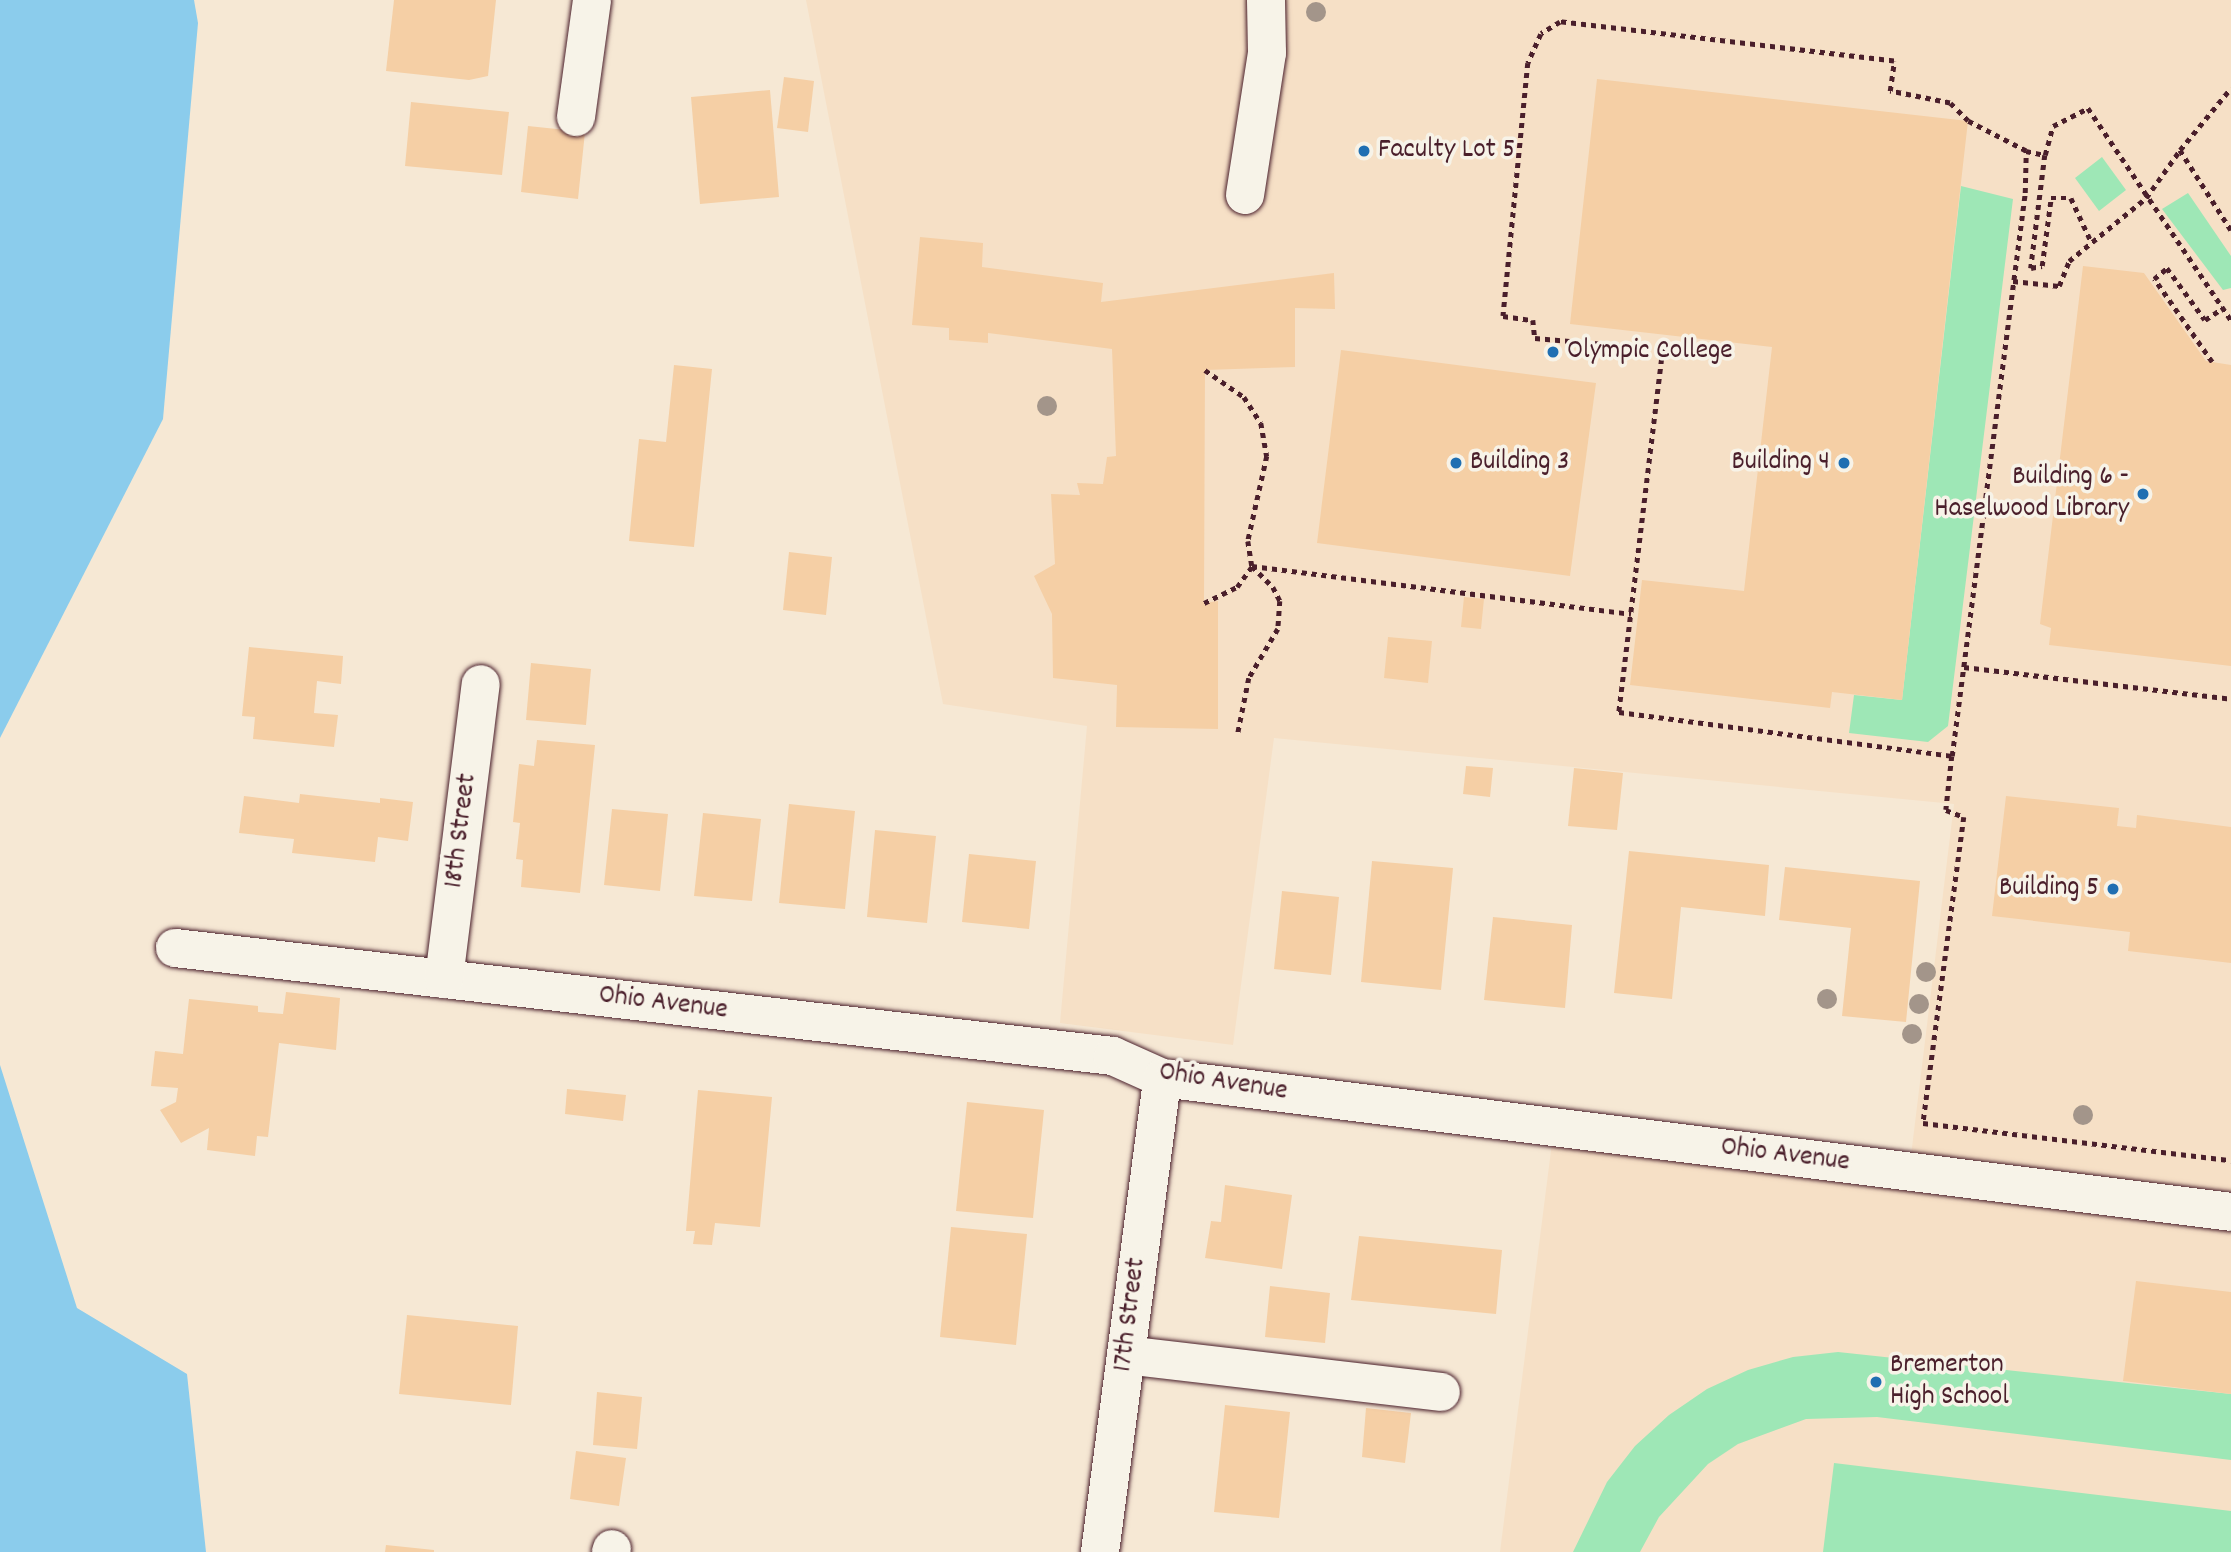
<!DOCTYPE html>
<html>
<head>
<meta charset="utf-8">
<style>
  body { margin:0 }
  #map { position:relative; width:2231px; height:1552px; overflow:hidden; background:#f6e8d4; font-family:Dekko,sans-serif }
  div>[style] { position:absolute }
  .built>* { inset:0; background:#f6e0c6 }
  .green>* { inset:0; background:#9ee7b6 }
  .water>* { inset:0; background:#8bccec }
  .building>* { inset:0; background:#f5cfa5 }
  .path>* { height:4.5px; margin-top:-2.25px; transform-origin:0; background:repeating-linear-gradient(90deg,#4a1f2b 0 5px,transparent 0 10px) }
  .roads { filter:drop-shadow(0 0 2px #4a1f2b) drop-shadow(0 0 2px #4a1f2b) }
  .minor>* { height:38px; margin:-19px; padding:0 19px; transform-origin:19px; border-radius:19px; background:#f7f3e8 }
  .trees>* { width:20px; height:20px; margin:-10px; border-radius:50%; background:#a3958a }
  .dots>* { width:19px; height:19px; translate:-50% -50%; box-sizing:border-box; border:4px solid #f7f3e8; border-radius:50% }
  span { translate:-50% -50%; white-space:nowrap; text-align:center; line-height:1.15; -webkit-text-stroke:7px #f7f3e8; paint-order:stroke }
  .poi-label { font-size:28px; color:#4a1f2b }
  .left { translate:0 -50%; text-align:left }
  .right { translate:-100% -50%; text-align:right }
  .street-label { font-size:28px; color:#4a1f2b }
</style>
</head>
<body>
<div id="map">
  <div class="built">
    <i style="clip-path:polygon(806px 0,2231px 0,2231px 1552px,1500px 1552px,1554px 1127px,1909px 1172px,1954px 804px,1274px 738px,1233px 1045px,1060px 1023px,1087px 726px,943px 704px)"></i>
  </div>
  <div class="green">
    <i style="clip-path:polygon(2102px 157px,2126px 190px,2099px 211px,2075px 178px)"></i>
    <i style="clip-path:polygon(1961px 186px,2013px 199px,1948px 726px,1928px 742px,1849px 733px,1854px 695px,1902px 700px)"></i>
    <i style="clip-path:polygon(2188px 193px,2231px 256px,2231px 288px,2223px 290px,2162px 209px)"></i>
    <i style="clip-path:polygon(1838px 1352px,2231px 1394px,2231px 1460px,1877px 1417px,1806px 1419px,1738px 1444px,1708px 1464px,1659px 1517px,1640px 1552px,1573px 1552px,1607px 1482px,1635px 1446px,1669px 1415px,1707px 1389px,1748px 1370px,1793px 1357px)"></i>
    <i style="clip-path:polygon(1834px 1463px,2231px 1511px,2231px 1552px,1823px 1552px)"></i>
  </div>
  <div class="water">
    <i style="clip-path:polygon(0 0,194px 0,198px 23px,163px 419px,0 738px)"></i>
    <i style="clip-path:polygon(0 1065px,77px 1308px,187px 1374px,206px 1552px,0 1552px)"></i>
  </div>
  <div class="building">
    <i style="clip-path:polygon(394px 0,496px 0,488px 76px,469px 80px,386px 71px)"></i>
    <i style="clip-path:polygon(784px 77px,814px 81px,808px 132px,777px 128px)"></i>
    <i style="clip-path:polygon(1597px 79px,1968px 121px,1902px 700px,1832px 692px,1830px 708px,1630px 685px,1642px 580px,1744px 591px,1772px 347px,1570px 324px)"></i>
    <i style="clip-path:polygon(770px 90px,779px 197px,700px 204px,691px 97px)"></i>
    <i style="clip-path:polygon(411px 102px,509px 112px,502px 175px,405px 166px)"></i>
    <i style="clip-path:polygon(528px 126px,585px 132px,578px 199px,521px 192px)"></i>
    <i style="clip-path:polygon(920px 237px,983px 243px,982px 267px,1103px 283px,1101px 302px,1334px 273px,1335px 309px,1295px 308px,1295px 367px,1205px 370px,1204px 603px,1218px 601px,1218px 729px,1116px 727px,1117px 685px,1053px 678px,1052px 614px,1034px 576px,1055px 564px,1051px 494px,1080px 495px,1077px 483px,1103px 484px,1107px 457px,1116px 456px,1112px 349px,988px 333px,988px 343px,949px 340px,949px 328px,912px 325px)"></i>
    <i style="clip-path:polygon(2083px 266px,2144px 273px,2206px 361px,2231px 365px,2231px 666px,2049px 645px,2051px 628px,2040px 624px)"></i>
    <i style="clip-path:polygon(1341px 350px,1596px 383px,1570px 576px,1317px 543px)"></i>
    <i style="clip-path:polygon(674px 365px,712px 369px,694px 547px,629px 541px,639px 439px,666px 442px)"></i>
    <i style="clip-path:polygon(789px 552px,832px 557px,826px 615px,783px 610px)"></i>
    <i style="clip-path:polygon(1464px 597px,1484px 599px,1481px 629px,1461px 627px)"></i>
    <i style="clip-path:polygon(1388px 637px,1432px 641px,1428px 683px,1384px 678px)"></i>
    <i style="clip-path:polygon(249px 647px,343px 656px,341px 684px,317px 681px,314px 713px,338px 715px,334px 747px,253px 739px,255px 717px,242px 716px)"></i>
    <i style="clip-path:polygon(531px 663px,591px 669px,586px 725px,526px 720px)"></i>
    <i style="clip-path:polygon(537px 740px,595px 745px,580px 893px,521px 887px,523px 860px,516px 859px,520px 823px,513px 822px,519px 764px,534px 766px)"></i>
    <i style="clip-path:polygon(1466px 766px,1493px 768px,1490px 797px,1463px 794px)"></i>
    <i style="clip-path:polygon(1574px 768px,1623px 773px,1617px 830px,1568px 826px)"></i>
    <i style="clip-path:polygon(300px 794px,380px 803px,380px 798px,413px 802px,408px 841px,378px 837px,375px 862px,292px 853px,294px 839px,239px 833px,244px 796px,299px 803px)"></i>
    <i style="clip-path:polygon(2006px 796px,2119px 808px,2117px 826px,2136px 828px,2137px 815px,2231px 827px,2231px 963px,2128px 951px,2130px 932px,1992px 916px)"></i>
    <i style="clip-path:polygon(789px 804px,855px 811px,845px 909px,779px 903px)"></i>
    <i style="clip-path:polygon(612px 809px,668px 814px,660px 891px,604px 885px)"></i>
    <i style="clip-path:polygon(703px 813px,761px 819px,752px 901px,694px 896px)"></i>
    <i style="clip-path:polygon(875px 830px,936px 836px,927px 923px,867px 917px)"></i>
    <i style="clip-path:polygon(1629px 851px,1769px 865px,1765px 916px,1681px 907px,1672px 999px,1614px 993px)"></i>
    <i style="clip-path:polygon(969px 854px,1036px 861px,1029px 929px,962px 922px)"></i>
    <i style="clip-path:polygon(1372px 861px,1453px 868px,1441px 990px,1361px 982px)"></i>
    <i style="clip-path:polygon(1785px 867px,1920px 881px,1906px 1022px,1842px 1016px,1851px 928px,1779px 920px)"></i>
    <i style="clip-path:polygon(1282px 891px,1339px 897px,1331px 975px,1274px 969px)"></i>
    <i style="clip-path:polygon(1493px 917px,1572px 925px,1565px 1008px,1484px 1000px)"></i>
    <i style="clip-path:polygon(286px 992px,340px 998px,336px 1050px,279px 1043px,268px 1137px,257px 1136px,255px 1156px,207px 1150px,209px 1128px,181px 1143px,160px 1110px,176px 1102px,178px 1088px,151px 1086px,155px 1051px,183px 1054px,189px 999px,258px 1006px,258px 1012px,283px 1014px)"></i>
    <i style="clip-path:polygon(567px 1089px,626px 1095px,623px 1121px,565px 1114px)"></i>
    <i style="clip-path:polygon(698px 1090px,772px 1097px,760px 1227px,715px 1223px,712px 1245px,693px 1244px,695px 1231px,686px 1231px)"></i>
    <i style="clip-path:polygon(967px 1102px,1044px 1110px,1033px 1218px,956px 1211px)"></i>
    <i style="clip-path:polygon(1225px 1185px,1292px 1195px,1282px 1269px,1205px 1258px,1211px 1221px,1221px 1222px)"></i>
    <i style="clip-path:polygon(951px 1227px,1027px 1234px,1016px 1345px,940px 1337px)"></i>
    <i style="clip-path:polygon(1359px 1236px,1502px 1250px,1496px 1314px,1351px 1300px)"></i>
    <i style="clip-path:polygon(2136px 1281px,2231px 1292px,2231px 1394px,2123px 1381px)"></i>
    <i style="clip-path:polygon(1270px 1286px,1330px 1293px,1325px 1343px,1265px 1337px)"></i>
    <i style="clip-path:polygon(407px 1315px,518px 1326px,511px 1405px,399px 1394px)"></i>
    <i style="clip-path:polygon(597px 1392px,642px 1397px,637px 1449px,593px 1445px)"></i>
    <i style="clip-path:polygon(1225px 1405px,1290px 1412px,1279px 1518px,1214px 1512px)"></i>
    <i style="clip-path:polygon(1366px 1408px,1411px 1413px,1405px 1463px,1362px 1457px)"></i>
    <i style="clip-path:polygon(576px 1451px,626px 1458px,619px 1506px,570px 1499px)"></i>
    <i style="clip-path:polygon(386px 1545px,434px 1550px,434px 1552px,385px 1552px)"></i>
  </div>
  <div class="path">
    <i style="left:2180px;top:150px;width:80px;rotate:-50.6deg"></i>
    <i style="left:2026px;top:151px;width:65px;rotate:-152.7deg"></i>
    <i style="left:1968px;top:121px;width:25px;rotate:-135deg"></i>
    <i style="left:1950px;top:103px;width:61px;rotate:-168.7deg"></i>
    <i style="left:1890px;top:91px;width:30px;rotate:-82deg"></i>
    <i style="left:1894px;top:61px;width:336px;rotate:-173.3deg"></i>
    <i style="left:1560px;top:22px;width:22px;rotate:148deg"></i>
    <i style="left:1541px;top:34px;width:32px;rotate:114deg"></i>
    <i style="left:1528px;top:63px;width:254px;rotate:95.6deg"></i>
    <i style="left:1503px;top:316px;width:30px;rotate:8deg"></i>
    <i style="left:1533px;top:320px;width:18px;rotate:84deg"></i>
    <i style="left:1535px;top:338px;width:128px;rotate:4.9deg"></i>
    <i style="left:1663px;top:349px;width:366px;rotate:96.9deg"></i>
    <i style="left:1619px;top:712px;width:336px;rotate:7.5deg"></i>
    <i style="left:1952px;top:756px;width:568px;rotate:-82.61deg"></i>
    <i style="left:2025px;top:193px;width:42px;rotate:-88.6deg"></i>
    <i style="left:2026px;top:151px;width:19px;rotate:12deg"></i>
    <i style="left:2045px;top:155px;width:114px;rotate:97.1deg"></i>
    <i style="left:2031px;top:268px;width:11px;rotate:-10deg"></i>
    <i style="left:2042px;top:266px;width:69px;rotate:-82.5deg"></i>
    <i style="left:2051px;top:198px;width:20px"></i>
    <i style="left:2071px;top:198px;width:47px;rotate:65.1deg"></i>
    <i style="left:2045px;top:155px;width:30px;rotate:-75deg"></i>
    <i style="left:2053px;top:126px;width:39px;rotate:-27deg"></i>
    <i style="left:2088px;top:108px;width:256px;rotate:56deg"></i>
    <i style="left:2013px;top:281px;width:46px;rotate:6.2deg"></i>
    <i style="left:2059px;top:286px;width:27px;rotate:-68deg"></i>
    <i style="left:2069px;top:261px;width:99px;rotate:-39.3deg"></i>
    <i style="left:2146px;top:198px;width:59px;rotate:-54.7deg"></i>
    <i style="left:2180px;top:150px;width:95px;rotate:57.5deg"></i>
    <i style="left:2212px;top:362px;width:101px;rotate:-124.9deg"></i>
    <i style="left:2154px;top:279px;width:17px;rotate:-40deg"></i>
    <i style="left:2167px;top:268px;width:64px;rotate:53.8deg"></i>
    <i style="left:2205px;top:320px;width:22px;rotate:-34deg"></i>
    <i style="left:1205px;top:370px;width:47px;rotate:34.7deg"></i>
    <i style="left:1244px;top:397px;width:31px;rotate:57deg"></i>
    <i style="left:1261px;top:423px;width:34px;rotate:80deg"></i>
    <i style="left:1267px;top:456px;width:87px;rotate:102.6deg"></i>
    <i style="left:1248px;top:541px;width:25px;rotate:81deg"></i>
    <i style="left:1252px;top:566px;width:30px;rotate:45deg"></i>
    <i style="left:1273px;top:587px;width:16px;rotate:63deg"></i>
    <i style="left:1280px;top:601px;width:28px;rotate:94deg"></i>
    <i style="left:1278px;top:629px;width:57px;rotate:120.6deg"></i>
    <i style="left:1249px;top:678px;width:56px;rotate:101.3deg"></i>
    <i style="left:1204px;top:603px;width:37px;rotate:-26deg"></i>
    <i style="left:1237px;top:587px;width:26px;rotate:-54deg"></i>
    <i style="left:1252px;top:566px;width:382px;rotate:7.2deg"></i>
    <i style="left:1964px;top:667px;width:269px;rotate:6.8deg"></i>
    <i style="left:1952px;top:756px;width:54px;rotate:96.3deg"></i>
    <i style="left:1946px;top:810px;width:19px;rotate:21deg"></i>
    <i style="left:1964px;top:817px;width:309px;rotate:97.6deg"></i>
    <i style="left:1923px;top:1123px;width:310px;rotate:6.9deg"></i>
  </div>
  <div class="roads">
    <div class="minor">
      <i style="left:576px;top:117px;width:118px;rotate:-82.2deg"></i>
      <i style="left:1245px;top:195px;width:144px;rotate:-81.2deg"></i>
      <i style="left:1267px;top:53px;width:53px;rotate:-91.1deg"></i>
      <i style="left:175px;top:948px;width:944px;rotate:6.57deg"></i>
      <i style="left:1113px;top:1056px;width:54px;rotate:24.2deg"></i>
      <i style="left:1162px;top:1078px;width:1077px;rotate:7.14deg"></i>
      <i style="left:444px;top:979px;width:297px;rotate:-82.9deg"></i>
      <i style="left:1126px;top:1355px;width:317px;rotate:6.7deg"></i>
      <i style="left:611px;top:1552px;width:3px;rotate:-72deg"></i>
      <i style="left:1100px;top:1552px;width:478px;rotate:-82.5deg"></i>
    </div>
  </div>
  <div class="trees">
    <i style="left:1316px;top:12px"></i>
    <i style="left:1047px;top:406px"></i>
    <i style="left:1926px;top:972px"></i>
    <i style="left:1827px;top:999px"></i>
    <i style="left:1919px;top:1004px"></i>
    <i style="left:1912px;top:1034px"></i>
    <i style="left:2083px;top:1115px"></i>
  </div>
  <div class="dots">
    <i style="left:1364px;top:151px;background:#1f6fb2"></i>
    <i style="left:1553px;top:352px;background:#1f6fb2"></i>
    <i style="left:1456px;top:463px;background:#1f6fb2"></i>
    <i style="left:1844px;top:463px;background:#1f6fb2"></i>
    <i style="left:2143px;top:494px;background:#1f6fb2"></i>
    <i style="left:2113px;top:889px;background:#1f6fb2"></i>
    <i style="left:1876px;top:1382px;background:#1f6fb2"></i>
  </div>
  <div class="poi-label">
    <span class="left" style="left:1378px;top:151px">Faculty Lot 5</span>
    <span class="left" style="left:1567px;top:352px">Olympic College</span>
    <span class="left" style="left:1470px;top:463px">Building 3</span>
    <span class="right" style="left:1830px;top:463px">Building 4</span>
    <span class="right" style="left:2129px;top:494px">Building 6 -<br>Haselwood Library</span>
    <span class="right" style="left:2099px;top:889px">Building 5</span>
    <span class="left" style="left:1890px;top:1382px">Bremerton<br>High School</span>
  </div>
  <div class="street-label">
    <span style="left:462px;top:831px;rotate:-83deg">18th Street</span>
    <span style="left:663px;top:1004px;rotate:7deg">Ohio Avenue</span>
    <span style="left:1223px;top:1083px;rotate:9deg">Ohio Avenue</span>
    <span style="left:1785px;top:1156px;rotate:7deg">Ohio Avenue</span>
    <span style="left:1131px;top:1315px;rotate:-83deg">17th Street</span>
  </div>
</div>
</body>
</html>
